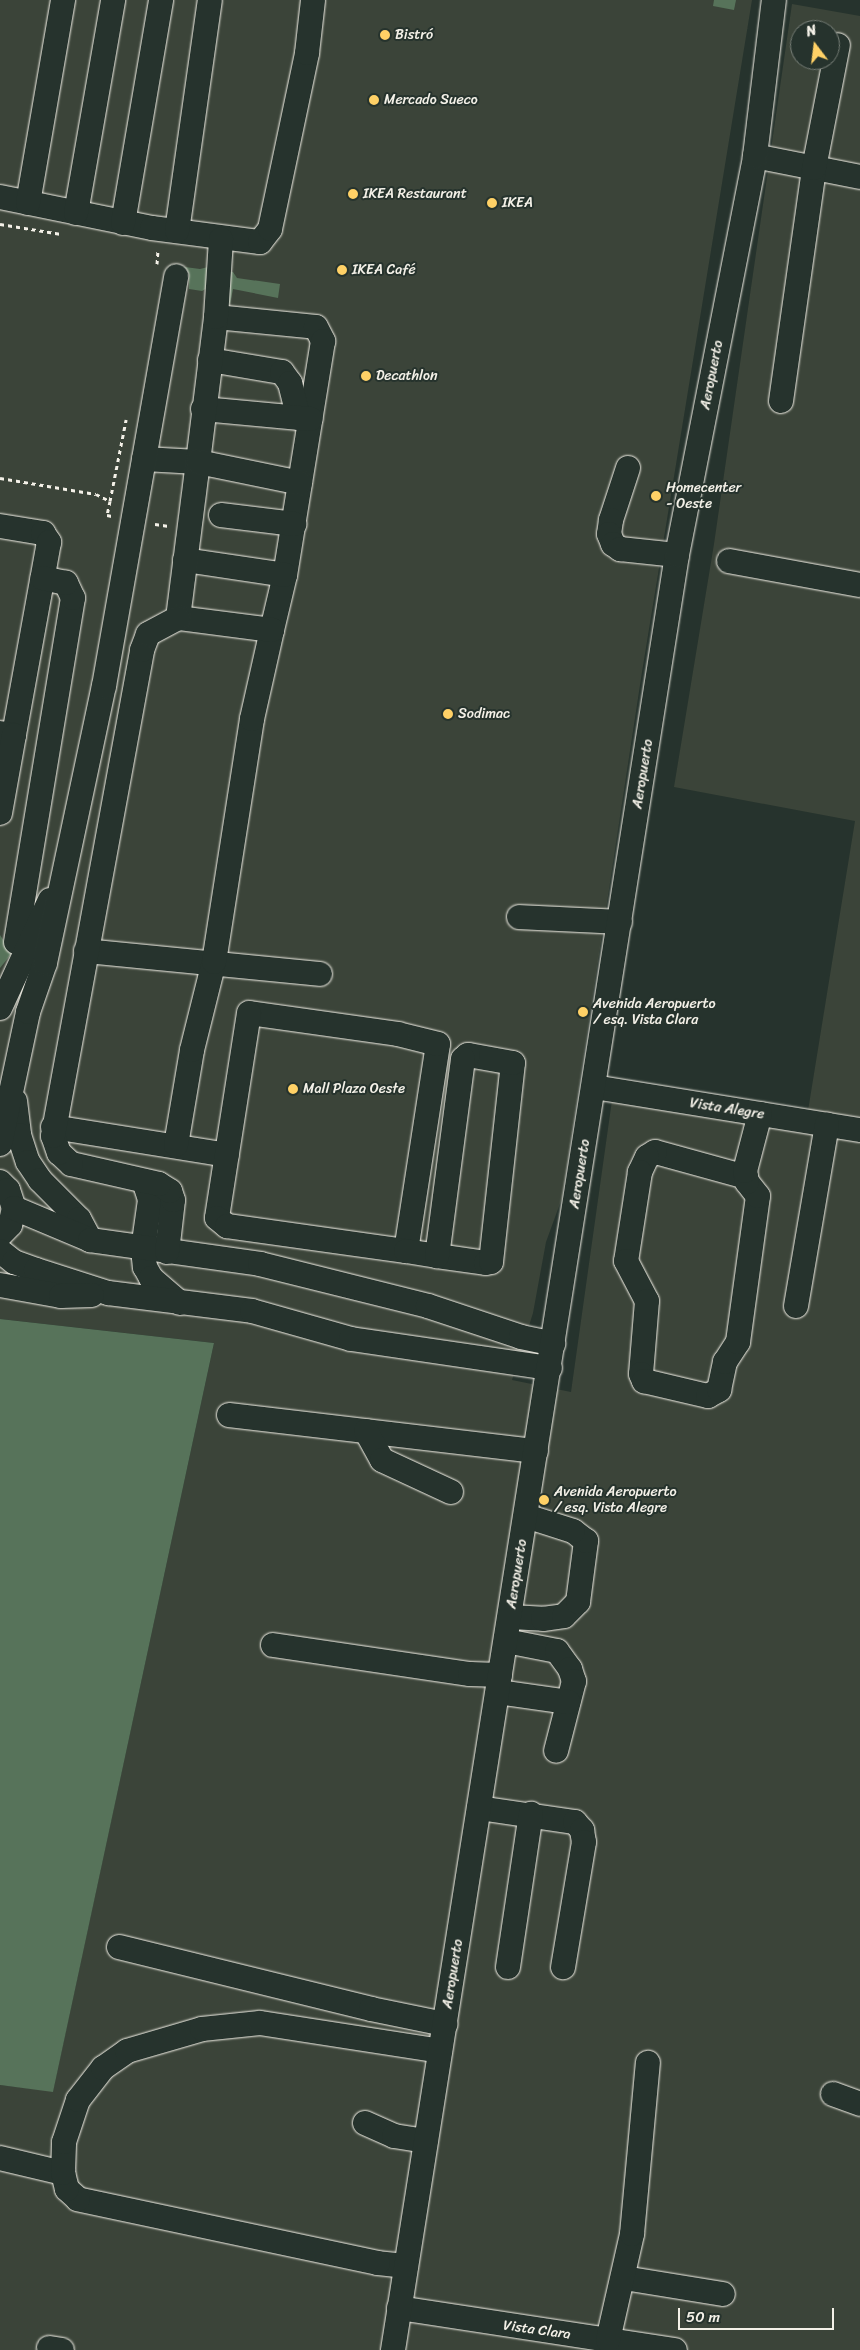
<!DOCTYPE html>
<html>
<head>
<meta charset="utf-8">
<style>
  body { margin:0 }
  #map { position:relative; width:860px; height:2350px; overflow:hidden; background:#26332d; font-family:Sriracha,sans-serif }
  div>[style] { position:absolute }
  .built>* { inset:0; background:#3b4439 }
  .green>* { inset:0; background:#57735a }
  .path>* { height:3px; margin-top:-1.5px; transform-origin:0; background:repeating-linear-gradient(90deg,#f4f1e8 0 4px,transparent 0 8px) }
  .roads { filter:drop-shadow(0 0 1px #f4f1e8) drop-shadow(0 0 1px #f4f1e8) }
  .minor>* { height:24px; margin:-12px; padding:0 12px; transform-origin:12px; border-radius:12px; background:#26332d }
  .dots>* { width:14px; height:14px; translate:-50% -50%; box-sizing:border-box; border:2px solid #26332d; border-radius:50% }
  span { translate:-50% -50%; white-space:nowrap; text-align:center; line-height:1.15; -webkit-text-stroke:4px #26332d; paint-order:stroke }
  .poi-label { font-size:14px; color:#f4f1e8 }
  .left { translate:0 -50%; text-align:left }
  .street-label { font-size:14px; color:#f4f1e8 }
  .north { position:absolute; left:790px; top:20px; width:50px; height:50px; box-sizing:border-box; background:#26332d; border:1px solid #787f78; border-radius:50%; rotate:345deg; font-size:14px; font-weight:700; line-height:20px; text-align:center; color:#f4f1e8 }
  .north::after { content:''; display:block; margin:auto; width:18px; height:22px; background:#ffd166; clip-path:polygon(50% 0,100% 100%,50% 72%,0 100%) }
  .scale { position:absolute; left:678px; top:2308px; width:156px; height:22px; box-sizing:border-box; border:2px solid #f4f1e8; border-top:0; padding-left:6px; font-size:15px; line-height:18px; white-space:nowrap; color:#f4f1e8; -webkit-text-stroke:4px #26332d; paint-order:stroke }
</style>
</head>
<body>
<div id="map">
  <div class="built">
    <i style="clip-path:polygon(evenodd,0 0,752px 0,642px 672px,562px 1198px,546px 1242px,533px 1313px,512px 1380px,571px 1392px,613px 1093px,806px 1123px,855px 821px,674px 787px,714px 544px,792px 4px,860px 16px,860px 2350px,0 2350px,0 2085px,53px 2091px,214px 1343px,0 1319px,0 0,800px 30px,830px 30px,830px 60px,800px 60px,800px 30px)"></i>
  </div>
  <div class="green">
    <i style="clip-path:polygon(714px 0,736px 0,734px 10px,713px 6px)"></i>
    <i style="clip-path:polygon(170px 265px,200px 269px,208px 267px,207px 288px,202px 291px,189px 289px,189px 273px,169px 270px)"></i>
    <i style="clip-path:polygon(227px 271px,233px 272px,237px 278px,280px 284px,278px 298px,233px 289px,230px 304px,226px 297px)"></i>
    <i style="clip-path:polygon(0 935px,12px 953px,0 968px)"></i>
    <i style="clip-path:polygon(0 1319px,214px 1343px,53px 2092px,0 2085px)"></i>
  </div>
  <div class="path">
    <i style="left:0;top:224px;width:62px;rotate:9.3deg"></i>
    <i style="left:157px;top:264px;width:13px;rotate:-86deg"></i>
    <i style="left:0;top:478px;width:97px;rotate:9.5deg"></i>
    <i style="left:96px;top:494px;width:16px;rotate:27deg"></i>
    <i style="left:110px;top:501px;width:14px;rotate:102deg"></i>
    <i style="left:107px;top:515px;width:5px;rotate:11deg"></i>
    <i style="left:110px;top:501px;width:83px;rotate:-78.8deg"></i>
    <i style="left:155px;top:524px;width:14px;rotate:8deg"></i>
  </div>
  <div class="roads">
    <div class="minor">
      <i style="left:755px;top:156px;width:107px;rotate:11.3deg"></i>
      <i style="left:0;top:197px;width:155px;rotate:11.5deg"></i>
      <i style="left:152px;top:228px;width:109px;rotate:7.4deg"></i>
      <i style="left:260px;top:242px;width:16px;rotate:-52deg"></i>
      <i style="left:270px;top:229px;width:180px;rotate:-78.1deg"></i>
      <i style="left:307px;top:53px;width:53px;rotate:-83.5deg"></i>
      <i style="left:28px;top:203px;width:206px;rotate:-80.2deg"></i>
      <i style="left:76px;top:213px;width:216px;rotate:-80.1deg"></i>
      <i style="left:123px;top:223px;width:226px;rotate:-80.3deg"></i>
      <i style="left:177px;top:231px;width:233px;rotate:-81.9deg"></i>
      <i style="left:216px;top:317px;width:100px;rotate:5.7deg"></i>
      <i style="left:316px;top:327px;width:16px;rotate:63deg"></i>
      <i style="left:323px;top:341px;width:237px;rotate:99.2deg"></i>
      <i style="left:285px;top:575px;width:57px;rotate:103.3deg"></i>
      <i style="left:210px;top:360px;width:73px;rotate:9.5deg"></i>
      <i style="left:282px;top:372px;width:14px;rotate:54deg"></i>
      <i style="left:290px;top:383px;width:36px;rotate:76deg"></i>
      <i style="left:781px;top:401px;width:235px;rotate:-81.9deg"></i>
      <i style="left:814px;top:168px;width:125px;rotate:-79deg"></i>
      <i style="left:203px;top:409px;width:108px;rotate:5.3deg"></i>
      <i style="left:144px;top:459px;width:54px;rotate:3.2deg"></i>
      <i style="left:198px;top:462px;width:146px;rotate:-82.9deg"></i>
      <i style="left:216px;top:317px;width:78px;rotate:-86.3deg"></i>
      <i style="left:628px;top:468px;width:55px;rotate:108.1deg"></i>
      <i style="left:611px;top:520px;width:14px;rotate:98deg"></i>
      <i style="left:609px;top:534px;width:11px;rotate:68deg"></i>
      <i style="left:613px;top:544px;width:9px;rotate:36deg"></i>
      <i style="left:620px;top:549px;width:57px;rotate:6deg"></i>
      <i style="left:221px;top:515px;width:74px;rotate:7deg"></i>
      <i style="left:0;top:526px;width:44px;rotate:9.2deg"></i>
      <i style="left:43px;top:533px;width:11px;rotate:56deg"></i>
      <i style="left:49px;top:542px;width:196px;rotate:100.3deg"></i>
      <i style="left:14px;top:735px;width:14px;rotate:-172deg"></i>
      <i style="left:185px;top:560px;width:101px;rotate:8.5deg"></i>
      <i style="left:729px;top:561px;width:133px;rotate:10.4deg"></i>
      <i style="left:0;top:813px;width:79px;rotate:-79.8deg"></i>
      <i style="left:519px;top:917px;width:101px;rotate:2.8deg"></i>
      <i style="left:16px;top:942px;width:349px;rotate:-80.6deg"></i>
      <i style="left:73px;top:598px;width:17px;rotate:-115deg"></i>
      <i style="left:66px;top:583px;width:24px;rotate:-168deg"></i>
      <i style="left:86px;top:951px;width:235px;rotate:5.6deg"></i>
      <i style="left:0;top:1008px;width:119px;rotate:-65.2deg"></i>
      <i style="left:594px;top:1087px;width:269px;rotate:9.2deg"></i>
      <i style="left:15px;top:1101px;width:34px;rotate:83deg"></i>
      <i style="left:19px;top:1135px;width:28px;rotate:72deg"></i>
      <i style="left:28px;top:1162px;width:22px;rotate:56deg"></i>
      <i style="left:40px;top:1180px;width:55px;rotate:45deg"></i>
      <i style="left:79px;top:1219px;width:24px;rotate:62deg"></i>
      <i style="left:53px;top:1127px;width:176px;rotate:9.1deg"></i>
      <i style="left:0;top:1144px;width:135px;rotate:-78deg"></i>
      <i style="left:28px;top:1012px;width:52px;rotate:-70.9deg"></i>
      <i style="left:45px;top:963px;width:283px;rotate:-78deg"></i>
      <i style="left:104px;top:686px;width:416px;rotate:-80deg"></i>
      <i style="left:176px;top:1145px;width:96px;rotate:-80.4deg"></i>
      <i style="left:192px;top:1050px;width:91px;rotate:-76deg"></i>
      <i style="left:214px;top:962px;width:246px;rotate:-81.1deg"></i>
      <i style="left:252px;top:719px;width:91px;rotate:-77.3deg"></i>
      <i style="left:272px;top:630px;width:95px;rotate:-172.7deg"></i>
      <i style="left:178px;top:618px;width:157px;rotate:-82.7deg"></i>
      <i style="left:198px;top:462px;width:104px;rotate:11.6deg"></i>
      <i style="left:746px;top:1177px;width:94px;rotate:-164.6deg"></i>
      <i style="left:655px;top:1152px;width:9px;rotate:148deg"></i>
      <i style="left:647px;top:1157px;width:17px;rotate:115deg"></i>
      <i style="left:640px;top:1172px;width:90px;rotate:98.9deg"></i>
      <i style="left:626px;top:1261px;width:45px;rotate:62.3deg"></i>
      <i style="left:647px;top:1301px;width:73px;rotate:94.7deg"></i>
      <i style="left:641px;top:1374px;width:8px;rotate:67deg"></i>
      <i style="left:644px;top:1381px;width:66px;rotate:13.2deg"></i>
      <i style="left:708px;top:1396px;width:13px;rotate:-29deg"></i>
      <i style="left:719px;top:1390px;width:29px;rotate:-78deg"></i>
      <i style="left:725px;top:1362px;width:24px;rotate:-57deg"></i>
      <i style="left:738px;top:1342px;width:147px;rotate:-82.2deg"></i>
      <i style="left:758px;top:1196px;width:18px;rotate:-128deg"></i>
      <i style="left:747px;top:1182px;width:11px;rotate:-100deg"></i>
      <i style="left:745px;top:1171px;width:59px;rotate:-75.3deg"></i>
      <i style="left:144px;top:1181px;width:20px;rotate:72deg"></i>
      <i style="left:150px;top:1200px;width:49px;rotate:98.1deg"></i>
      <i style="left:143px;top:1249px;width:18px;rotate:84deg"></i>
      <i style="left:145px;top:1267px;width:13px;rotate:61deg"></i>
      <i style="left:151px;top:1278px;width:38px;rotate:41deg"></i>
      <i style="left:0;top:1182px;width:11px;rotate:45deg"></i>
      <i style="left:8px;top:1190px;width:19px;rotate:72deg"></i>
      <i style="left:14px;top:1208px;width:17px;rotate:103deg"></i>
      <i style="left:10px;top:1225px;width:14px;rotate:135deg"></i>
      <i style="left:14px;top:1208px;width:82px;rotate:22.8deg"></i>
      <i style="left:90px;top:1240px;width:172px;rotate:8deg"></i>
      <i style="left:260px;top:1264px;width:173px;rotate:14deg"></i>
      <i style="left:428px;top:1306px;width:98px;rotate:18.4deg"></i>
      <i style="left:521px;top:1337px;width:33px;rotate:12deg"></i>
      <i style="left:0;top:1251px;width:18px;rotate:38deg"></i>
      <i style="left:14px;top:1262px;width:23px;rotate:20deg"></i>
      <i style="left:36px;top:1270px;width:76px;rotate:17.7deg"></i>
      <i style="left:108px;top:1293px;width:145px;rotate:7.1deg"></i>
      <i style="left:252px;top:1311px;width:103px;rotate:15.8deg"></i>
      <i style="left:351px;top:1339px;width:201px;rotate:8.3deg"></i>
      <i style="left:406px;top:1251px;width:209px;rotate:-81.2deg"></i>
      <i style="left:438px;top:1044px;width:41px;rotate:-166deg"></i>
      <i style="left:398px;top:1034px;width:150px;rotate:-172deg"></i>
      <i style="left:249px;top:1013px;width:207px;rotate:98.9deg"></i>
      <i style="left:217px;top:1218px;width:13px;rotate:39deg"></i>
      <i style="left:227px;top:1226px;width:181px;rotate:8deg"></i>
      <i style="left:406px;top:1251px;width:31px;rotate:9deg"></i>
      <i style="left:437px;top:1256px;width:49px;rotate:8.1deg"></i>
      <i style="left:486px;top:1263px;width:5px;rotate:-11deg"></i>
      <i style="left:491px;top:1262px;width:200px;rotate:-83.7deg"></i>
      <i style="left:513px;top:1063px;width:46px;rotate:-169.9deg"></i>
      <i style="left:468px;top:1055px;width:6px;rotate:141deg"></i>
      <i style="left:463px;top:1059px;width:199px;rotate:97.5deg"></i>
      <i style="left:167px;top:1252px;width:52px;rotate:-83.4deg"></i>
      <i style="left:173px;top:1200px;width:9px;rotate:-108deg"></i>
      <i style="left:170px;top:1191px;width:13px;rotate:-148deg"></i>
      <i style="left:159px;top:1184px;width:90px;rotate:-167.2deg"></i>
      <i style="left:71px;top:1164px;width:16px;rotate:-137deg"></i>
      <i style="left:59px;top:1153px;width:18px;rotate:-109deg"></i>
      <i style="left:53px;top:1136px;width:494px;rotate:-79.6deg"></i>
      <i style="left:142px;top:650px;width:17px;rotate:-69deg"></i>
      <i style="left:148px;top:634px;width:34px;rotate:-28deg"></i>
      <i style="left:0;top:1285px;width:62px;rotate:10.2deg"></i>
      <i style="left:61px;top:1296px;width:31px;rotate:-2deg"></i>
      <i style="left:796px;top:1306px;width:184px;rotate:-80.3deg"></i>
      <i style="left:229px;top:1415px;width:309px;rotate:6.7deg"></i>
      <i style="left:366px;top:1431px;width:33px;rotate:61deg"></i>
      <i style="left:382px;top:1460px;width:76px;rotate:24.9deg"></i>
      <i style="left:510px;top:1617px;width:33px;rotate:3deg"></i>
      <i style="left:543px;top:1619px;width:21px;rotate:-8deg"></i>
      <i style="left:564px;top:1616px;width:20px;rotate:-45deg"></i>
      <i style="left:578px;top:1602px;width:62px;rotate:-82.5deg"></i>
      <i style="left:586px;top:1541px;width:16px;rotate:-142deg"></i>
      <i style="left:573px;top:1531px;width:49px;rotate:-162.3deg"></i>
      <i style="left:506px;top:1641px;width:52px;rotate:11.1deg"></i>
      <i style="left:557px;top:1651px;width:22px;rotate:54deg"></i>
      <i style="left:570px;top:1669px;width:13px;rotate:72deg"></i>
      <i style="left:574px;top:1681px;width:72px;rotate:104.4deg"></i>
      <i style="left:273px;top:1645px;width:199px;rotate:8.4deg"></i>
      <i style="left:470px;top:1674px;width:30px;rotate:2deg"></i>
      <i style="left:498px;top:1692px;width:71px;rotate:8.1deg"></i>
      <i style="left:479px;top:1808px;width:97px;rotate:8.3deg"></i>
      <i style="left:575px;top:1822px;width:11px;rotate:49deg"></i>
      <i style="left:582px;top:1830px;width:12px;rotate:81deg"></i>
      <i style="left:584px;top:1842px;width:127px;rotate:99.5deg"></i>
      <i style="left:119px;top:1947px;width:260px;rotate:13.8deg"></i>
      <i style="left:371px;top:2009px;width:76px;rotate:11.5deg"></i>
      <i style="left:508px;top:1967px;width:155px;rotate:-81.5deg"></i>
      <i style="left:833px;top:2094px;width:29px;rotate:20deg"></i>
      <i style="left:365px;top:2123px;width:32px;rotate:24deg"></i>
      <i style="left:394px;top:2136px;width:32px;rotate:9deg"></i>
      <i style="left:0;top:2158px;width:65px;rotate:13.4deg"></i>
      <i style="left:406px;top:2266px;width:28px;rotate:-174deg"></i>
      <i style="left:378px;top:2263px;width:307px;rotate:-168deg"></i>
      <i style="left:78px;top:2199px;width:15px;rotate:-138deg"></i>
      <i style="left:67px;top:2189px;width:16px;rotate:-104deg"></i>
      <i style="left:63px;top:2173px;width:31px;rotate:-88deg"></i>
      <i style="left:64px;top:2142px;width:44px;rotate:-71.6deg"></i>
      <i style="left:78px;top:2100px;width:41px;rotate:-52deg"></i>
      <i style="left:103px;top:2068px;width:29px;rotate:-35deg"></i>
      <i style="left:127px;top:2051px;width:78px;rotate:-16.3deg"></i>
      <i style="left:202px;top:2029px;width:58px;rotate:-5.9deg"></i>
      <i style="left:260px;top:2023px;width:182px;rotate:8.8deg"></i>
      <i style="left:624px;top:2278px;width:100px;rotate:9.2deg"></i>
      <i style="left:399px;top:2308px;width:279px;rotate:8.7deg"></i>
      <i style="left:608px;top:2340px;width:109px;rotate:-77.2deg"></i>
      <i style="left:632px;top:2234px;width:172px;rotate:-84.7deg"></i>
      <i style="left:49px;top:2348px;width:13px;rotate:9deg"></i>
      <i style="left:393px;top:2350px;width:1817px;rotate:-81.01deg"></i>
      <i style="left:677px;top:555px;width:407px;rotate:-78.9deg"></i>
      <i style="left:755px;top:156px;width:157px;rotate:-83.1deg"></i>
    </div>
  </div>
  <div class="dots">
    <i style="left:385px;top:35px;background:#ffd166"></i>
    <i style="left:374px;top:100px;background:#ffd166"></i>
    <i style="left:353px;top:194px;background:#ffd166"></i>
    <i style="left:492px;top:203px;background:#ffd166"></i>
    <i style="left:342px;top:270px;background:#ffd166"></i>
    <i style="left:366px;top:376px;background:#ffd166"></i>
    <i style="left:656px;top:496px;background:#ffd166"></i>
    <i style="left:448px;top:714px;background:#ffd166"></i>
    <i style="left:583px;top:1012px;background:#ffd166"></i>
    <i style="left:293px;top:1089px;background:#ffd166"></i>
    <i style="left:544px;top:1500px;background:#ffd166"></i>
  </div>
  <div class="poi-label">
    <span class="left" style="left:395px;top:35px">Bistró</span>
    <span class="left" style="left:384px;top:100px">Mercado Sueco</span>
    <span class="left" style="left:363px;top:194px">IKEA Restaurant</span>
    <span class="left" style="left:502px;top:203px">IKEA</span>
    <span class="left" style="left:352px;top:270px">IKEA Café</span>
    <span class="left" style="left:376px;top:376px">Decathlon</span>
    <span class="left" style="left:666px;top:496px">Homecenter<br>- Oeste</span>
    <span class="left" style="left:458px;top:714px">Sodimac</span>
    <span class="left" style="left:593px;top:1012px">Avenida Aeropuerto<br>/ esq. Vista Clara</span>
    <span class="left" style="left:303px;top:1089px">Mall Plaza Oeste</span>
    <span class="left" style="left:554px;top:1500px">Avenida Aeropuerto<br>/ esq. Vista Alegre</span>
  </div>
  <div class="street-label">
    <span style="left:712px;top:375px;rotate:-79deg">Aeropuerto</span>
    <span style="left:643px;top:774px;rotate:-81deg">Aeropuerto</span>
    <span style="left:727px;top:1109px;rotate:9deg">Vista Alegre</span>
    <span style="left:580px;top:1174px;rotate:-81deg">Aeropuerto</span>
    <span style="left:517px;top:1574px;rotate:-81deg">Aeropuerto</span>
    <span style="left:453px;top:1974px;rotate:-81deg">Aeropuerto</span>
    <span style="left:537px;top:2330px;rotate:8deg">Vista Clara</span>
  </div>
  <div class="north">N</div>
  <div class="scale">50 m</div>
</div>
</body>
</html>
